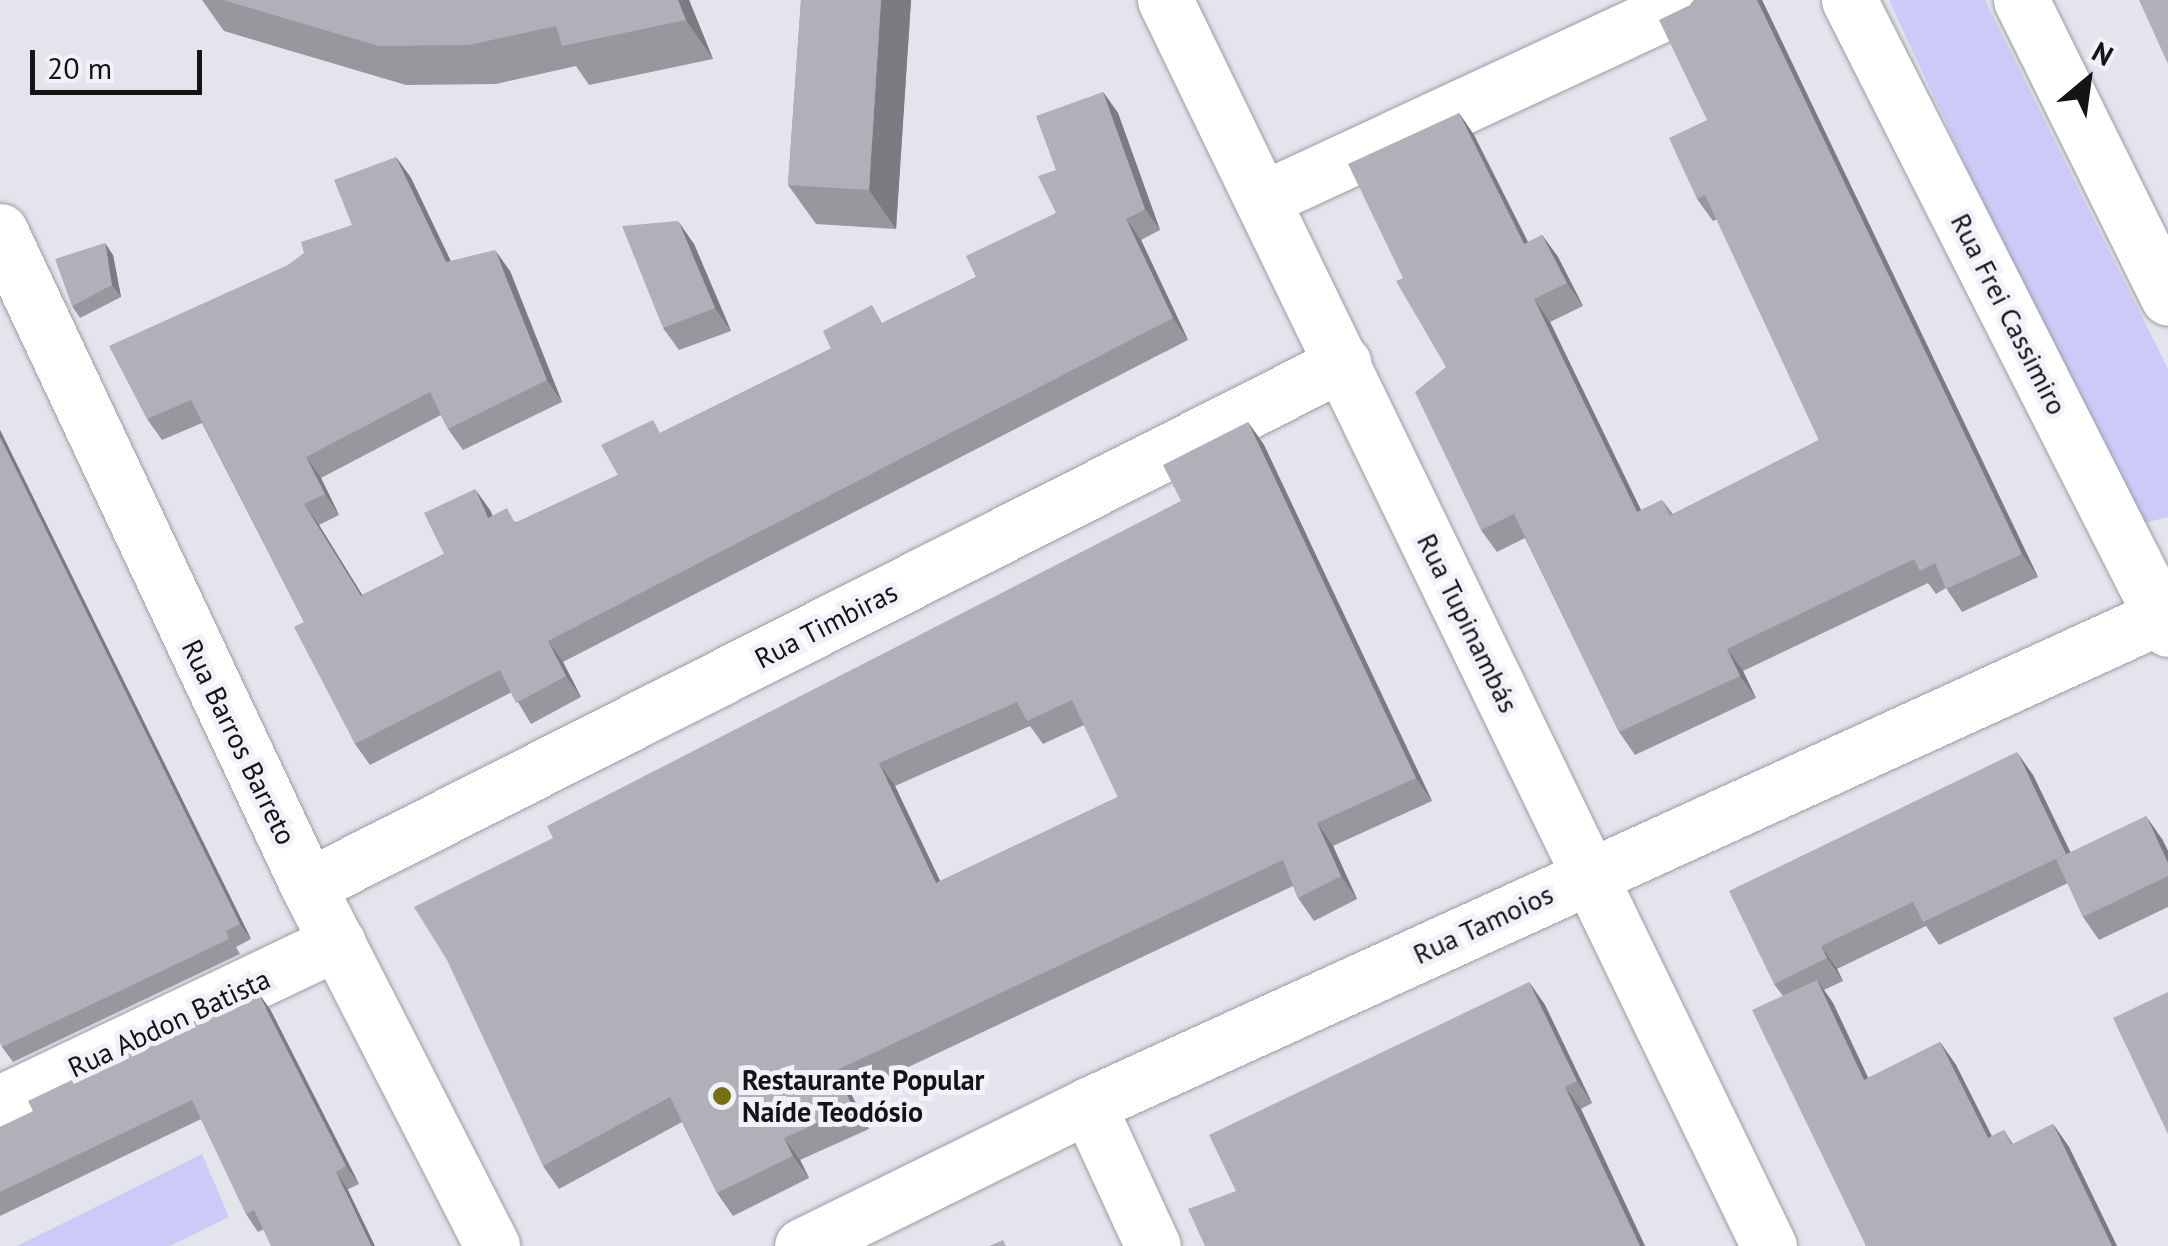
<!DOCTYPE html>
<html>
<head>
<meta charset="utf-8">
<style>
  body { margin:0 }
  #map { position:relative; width:2168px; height:1246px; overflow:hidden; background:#e4e4ed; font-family:"PT Sans",sans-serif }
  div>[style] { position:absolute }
  .green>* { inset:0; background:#cccbf7 }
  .roads { filter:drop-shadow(0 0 2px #9d9da5) drop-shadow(0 0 2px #9d9da5) }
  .minor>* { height:55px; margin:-27.5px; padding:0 27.5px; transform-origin:27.5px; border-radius:27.5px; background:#fff }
  .wall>* { inset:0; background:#97979e }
  .shaded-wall>* { inset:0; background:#7b7b81 }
  .building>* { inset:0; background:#b0b0b8 }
  .dots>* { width:28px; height:28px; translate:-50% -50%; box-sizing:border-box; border:5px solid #f2f1fa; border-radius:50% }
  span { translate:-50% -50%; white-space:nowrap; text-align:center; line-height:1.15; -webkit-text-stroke:10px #f2f1fa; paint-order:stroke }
  .street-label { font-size:28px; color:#141417 }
  .poi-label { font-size:28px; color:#141417; font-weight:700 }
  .left { translate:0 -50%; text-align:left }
  .north { position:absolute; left:2038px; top:30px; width:100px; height:100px; -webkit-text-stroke:8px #f2f1fa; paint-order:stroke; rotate:29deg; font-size:28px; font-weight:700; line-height:40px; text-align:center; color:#141417 }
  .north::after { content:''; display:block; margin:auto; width:35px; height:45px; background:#141417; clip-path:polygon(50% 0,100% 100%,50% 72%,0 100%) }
  .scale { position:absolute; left:30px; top:50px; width:172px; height:45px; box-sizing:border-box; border:5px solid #141417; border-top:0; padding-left:12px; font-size:30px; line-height:35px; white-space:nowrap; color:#141417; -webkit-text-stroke:8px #f2f1fa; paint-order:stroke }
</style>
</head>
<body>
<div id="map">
  <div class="green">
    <i style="clip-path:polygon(1889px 0,1985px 0,2168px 369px,2168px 517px,2133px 526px)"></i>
    <i style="clip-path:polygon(202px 1154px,229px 1217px,170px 1246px,17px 1246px)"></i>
  </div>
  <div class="roads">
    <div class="minor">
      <i style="left:1165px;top:0;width:1385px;rotate:64.14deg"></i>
      <i style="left:1849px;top:0;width:705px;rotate:63.11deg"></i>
      <i style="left:2021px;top:0;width:332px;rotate:63.7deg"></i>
      <i style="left:1265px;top:198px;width:471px;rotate:-24.9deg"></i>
      <i style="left:0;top:231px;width:724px;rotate:64.82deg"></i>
      <i style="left:308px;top:886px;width:404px;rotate:62.9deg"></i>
      <i style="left:308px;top:886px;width:1160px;rotate:-26.81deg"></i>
      <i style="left:0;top:1103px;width:374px;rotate:-25.5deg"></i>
      <i style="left:1088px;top:1105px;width:155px;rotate:65.3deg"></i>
      <i style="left:802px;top:1246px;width:319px;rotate:-26.2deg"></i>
      <i style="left:1088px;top:1105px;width:1187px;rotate:-24.49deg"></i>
    </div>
  </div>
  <div class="wall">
    <i style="clip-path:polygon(202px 0,689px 0,713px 59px,589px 85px,576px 66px,496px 84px,406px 85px,224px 31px)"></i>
    <i style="clip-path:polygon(801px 0,911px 0,896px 229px,816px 224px,788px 185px)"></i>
    <i style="clip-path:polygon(1694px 0,1762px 0,2038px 577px,1962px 612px,1946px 588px,1936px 594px,1928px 583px,1743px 671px,1756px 698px,1635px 755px,1619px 732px,1525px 538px,1497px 552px,1481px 530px,1446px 367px,1459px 113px,1474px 135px,1528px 242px,1542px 235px,1558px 257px,1583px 306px,1550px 322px,1641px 510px,1662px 500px,1673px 514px,1819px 440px,1717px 219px,1713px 221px,1697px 199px,1707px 120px,1690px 5px)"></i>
    <i style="clip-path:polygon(1103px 92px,1118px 113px,1160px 230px,1141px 240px,1188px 340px,563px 662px,581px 697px,531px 724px,512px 692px,370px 765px,355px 744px,304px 622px,202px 423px,162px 440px,147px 419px,288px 265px,352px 225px,396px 157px,411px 178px,451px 261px,510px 271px,562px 402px,463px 450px,448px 429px,441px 415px,321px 478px,339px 515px,319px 525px,362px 595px,444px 554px,490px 510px,492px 516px,517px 522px,618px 475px,662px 432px,976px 277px,1056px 213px,1056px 170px)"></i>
    <i style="clip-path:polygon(694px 244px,731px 331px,679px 350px,663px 328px)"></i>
    <i style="clip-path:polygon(113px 255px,121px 297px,80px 318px,72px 306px)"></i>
    <i style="clip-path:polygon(evenodd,1248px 422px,1264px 445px,1432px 801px,1333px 846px,1357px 899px,1314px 921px,1298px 898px,1293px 886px,851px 1094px,869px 1129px,800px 1160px,809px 1178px,733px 1216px,717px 1193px,682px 1122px,559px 1189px,543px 1166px,553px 838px,1181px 501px,1248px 422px,1084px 725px,1118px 797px,940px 881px,895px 786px,1030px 726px,1043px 744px,1084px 725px)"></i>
    <i style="clip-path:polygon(0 430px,251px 939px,236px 947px,240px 954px,13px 1062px,2px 1047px)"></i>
    <i style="clip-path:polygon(2033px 775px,2070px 852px,2162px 839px,2168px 851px,2168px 907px,2099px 940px,2083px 917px,2068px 883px,1939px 945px,1926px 926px,1837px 969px,1843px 981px,1824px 990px,1833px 1003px,1868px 1078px,1940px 1042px,1956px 1065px,1992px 1136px,2004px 1130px,2013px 1144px,2053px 1124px,2069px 1147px,2117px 1246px,1866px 1246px,1783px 996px,1774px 984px)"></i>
    <i style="clip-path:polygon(1529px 982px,1545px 1005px,1592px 1103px,1581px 1109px,1645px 1246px,1205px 1246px,1236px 1191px)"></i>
    <i style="clip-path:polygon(270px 1009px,359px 1184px,258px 1232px,246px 1214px,201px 1119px,0 1216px,0 1127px)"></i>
  </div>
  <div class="shaded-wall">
    <i style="clip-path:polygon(678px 0,689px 0,713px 59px,686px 20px)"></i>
    <i style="clip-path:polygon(881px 0,911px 0,896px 229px,869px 190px)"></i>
    <i style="clip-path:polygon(1757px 0,1762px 0,2038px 577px,2022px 554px)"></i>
    <i style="clip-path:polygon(1103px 92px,1118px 113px,1160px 230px,1145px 209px)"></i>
    <i style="clip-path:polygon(1459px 113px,1474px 135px,1540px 266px,1524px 244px)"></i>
    <i style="clip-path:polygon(396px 157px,411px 178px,461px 283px,446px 262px)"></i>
    <i style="clip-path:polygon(1126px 219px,1141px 240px,1188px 340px,1173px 318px)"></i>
    <i style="clip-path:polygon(678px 221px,694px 244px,731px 331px,715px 308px)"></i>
    <i style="clip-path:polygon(1542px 235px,1558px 257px,1583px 306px,1567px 283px)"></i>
    <i style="clip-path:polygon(105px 243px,113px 255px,121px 297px,112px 285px)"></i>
    <i style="clip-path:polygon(495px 250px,510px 271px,562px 402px,547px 380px)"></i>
    <i style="clip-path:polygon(1534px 299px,1550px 322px,1653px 535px,1637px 512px)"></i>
    <i style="clip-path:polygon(1248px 422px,1264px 445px,1432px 801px,1416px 778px)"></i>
    <i style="clip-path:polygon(0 430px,251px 939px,240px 924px,0 437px)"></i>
    <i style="clip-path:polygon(306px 457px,321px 478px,339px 515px,325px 494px)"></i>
    <i style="clip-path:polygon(475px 489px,490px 510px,503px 539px,488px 518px)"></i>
    <i style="clip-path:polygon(304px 504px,319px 525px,376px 617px,361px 596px)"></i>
    <i style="clip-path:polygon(548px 641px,563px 662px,581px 697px,566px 676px)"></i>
    <i style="clip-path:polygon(1727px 649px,1743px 671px,1756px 698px,1740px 676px)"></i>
    <i style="clip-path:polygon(2017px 752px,2033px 775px,2082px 876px,2066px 854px)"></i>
    <i style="clip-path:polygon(879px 763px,895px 786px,952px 906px,936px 883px)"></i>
    <i style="clip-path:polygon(2146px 816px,2162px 839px,2168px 851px,2168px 863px)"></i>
    <i style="clip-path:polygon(1317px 823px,1333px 846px,1357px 899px,1341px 876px)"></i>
    <i style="clip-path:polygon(1821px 946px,1837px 969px,1843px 981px,1827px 958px)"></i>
    <i style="clip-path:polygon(1817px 980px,1833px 1003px,1880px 1103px,1864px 1080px)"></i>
    <i style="clip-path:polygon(1529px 982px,1545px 1005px,1592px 1103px,1577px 1081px)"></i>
    <i style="clip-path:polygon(257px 991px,270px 1009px,359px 1184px,346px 1166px)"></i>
    <i style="clip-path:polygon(1940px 1042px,1956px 1065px,2004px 1161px,1988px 1138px)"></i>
    <i style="clip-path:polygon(835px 1071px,851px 1094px,869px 1129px,853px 1107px)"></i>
    <i style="clip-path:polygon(1565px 1087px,1581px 1109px,1645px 1246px,1640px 1246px)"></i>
    <i style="clip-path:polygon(2053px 1124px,2069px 1147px,2117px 1246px,2112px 1246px)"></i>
    <i style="clip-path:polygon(784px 1138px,800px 1160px,809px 1178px,793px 1156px)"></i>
    <i style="clip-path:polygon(336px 1172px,348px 1190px,375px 1246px,371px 1246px)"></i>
  </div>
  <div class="building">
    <i style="clip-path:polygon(223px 0,678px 0,686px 20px,562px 46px,556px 26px,469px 45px,379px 46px)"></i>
    <i style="clip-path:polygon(801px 0,881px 0,869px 190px,788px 185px)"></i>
    <i style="clip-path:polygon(1694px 0,1757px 0,2022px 554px,1946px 589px,1935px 563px,1920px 571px,1914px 559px,1727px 649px,1740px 676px,1619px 732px,1514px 514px,1481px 530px,1415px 392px,1446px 367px,1396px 281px,1403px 278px,1348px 164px,1459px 113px,1524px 244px,1542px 235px,1567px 283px,1534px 299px,1637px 512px,1662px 500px,1670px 516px,1819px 440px,1705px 195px,1697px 199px,1669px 138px,1707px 120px,1659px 20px,1690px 5px)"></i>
    <i style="clip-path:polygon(2139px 0,2168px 0,2168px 64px)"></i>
    <i style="clip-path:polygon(1103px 92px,1145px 209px,1126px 219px,1173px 318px,548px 641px,566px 676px,516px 703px,500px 670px,355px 744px,294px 627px,304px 622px,191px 400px,147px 419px,109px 346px,288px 265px,304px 253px,301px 242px,352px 225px,334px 180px,396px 157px,446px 262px,495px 250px,547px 380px,448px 429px,430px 392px,306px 457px,325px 494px,304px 504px,361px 596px,444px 554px,424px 513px,475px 489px,488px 518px,507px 508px,515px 523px,618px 475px,601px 445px,653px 420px,660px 433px,831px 349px,823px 331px,872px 305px,882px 323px,976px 277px,966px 256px,1056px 213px,1038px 176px,1056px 170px,1036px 116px)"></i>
    <i style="clip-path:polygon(678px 221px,715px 308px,663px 328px,622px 226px)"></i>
    <i style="clip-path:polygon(105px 243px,112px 285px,72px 306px,55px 259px)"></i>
    <i style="clip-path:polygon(evenodd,1248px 422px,1416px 778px,1317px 823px,1341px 876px,1298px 898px,1283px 860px,835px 1071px,853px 1107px,784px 1138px,793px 1156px,717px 1193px,670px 1097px,543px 1166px,447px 960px,414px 907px,553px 838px,547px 826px,1181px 501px,1163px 465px,1248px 422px,1072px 700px,1118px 797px,936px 883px,879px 763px,1017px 702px,1027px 721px,1072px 700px)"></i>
    <i style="clip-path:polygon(0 437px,240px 924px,226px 931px,229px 939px,2px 1047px,0 1043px)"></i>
    <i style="clip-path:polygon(2017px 752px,2066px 854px,1923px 922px,1913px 902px,1821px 946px,1827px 958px,1774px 984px,1729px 891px)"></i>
    <i style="clip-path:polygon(2146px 816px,2168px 863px,2168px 876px,2083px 917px,2056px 859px)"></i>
    <i style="clip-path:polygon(1817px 980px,1864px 1080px,1940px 1042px,1988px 1138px,2004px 1130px,2011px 1145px,2053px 1124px,2112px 1246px,1866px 1246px,1752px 1010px)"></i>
    <i style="clip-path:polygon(1529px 982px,1577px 1081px,1565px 1087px,1640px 1246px,1205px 1246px,1188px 1209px,1236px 1191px,1209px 1135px)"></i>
    <i style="clip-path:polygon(257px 991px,346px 1166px,336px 1172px,371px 1246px,271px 1246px,254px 1210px,246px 1214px,192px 1100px,0 1192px,0 1127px,33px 1111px,28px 1101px)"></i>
    <i style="clip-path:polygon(2168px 992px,2168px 1134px,2113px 1018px)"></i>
    <i style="clip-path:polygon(1003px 1240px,1006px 1246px,989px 1246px)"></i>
  </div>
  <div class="dots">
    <i style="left:722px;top:1096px;background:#757113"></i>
  </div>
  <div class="street-label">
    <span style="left:2009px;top:314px;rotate:63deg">Rua Frei Cassimiro</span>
    <span style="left:1468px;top:623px;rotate:64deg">Rua Tupinambás</span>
    <span style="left:826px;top:625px;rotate:-27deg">Rua Timbiras</span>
    <span style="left:239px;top:742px;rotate:64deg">Rua Barros Barreto</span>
    <span style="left:1483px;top:924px;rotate:-25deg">Rua Tamoios</span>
    <span style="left:169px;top:1023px;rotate:-25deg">Rua Abdon Batista</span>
  </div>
  <div class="poi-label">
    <span class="left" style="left:742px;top:1096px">Restaurante Popular<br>Naíde Teodósio</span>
  </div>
  <div class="north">N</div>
  <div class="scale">20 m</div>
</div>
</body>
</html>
